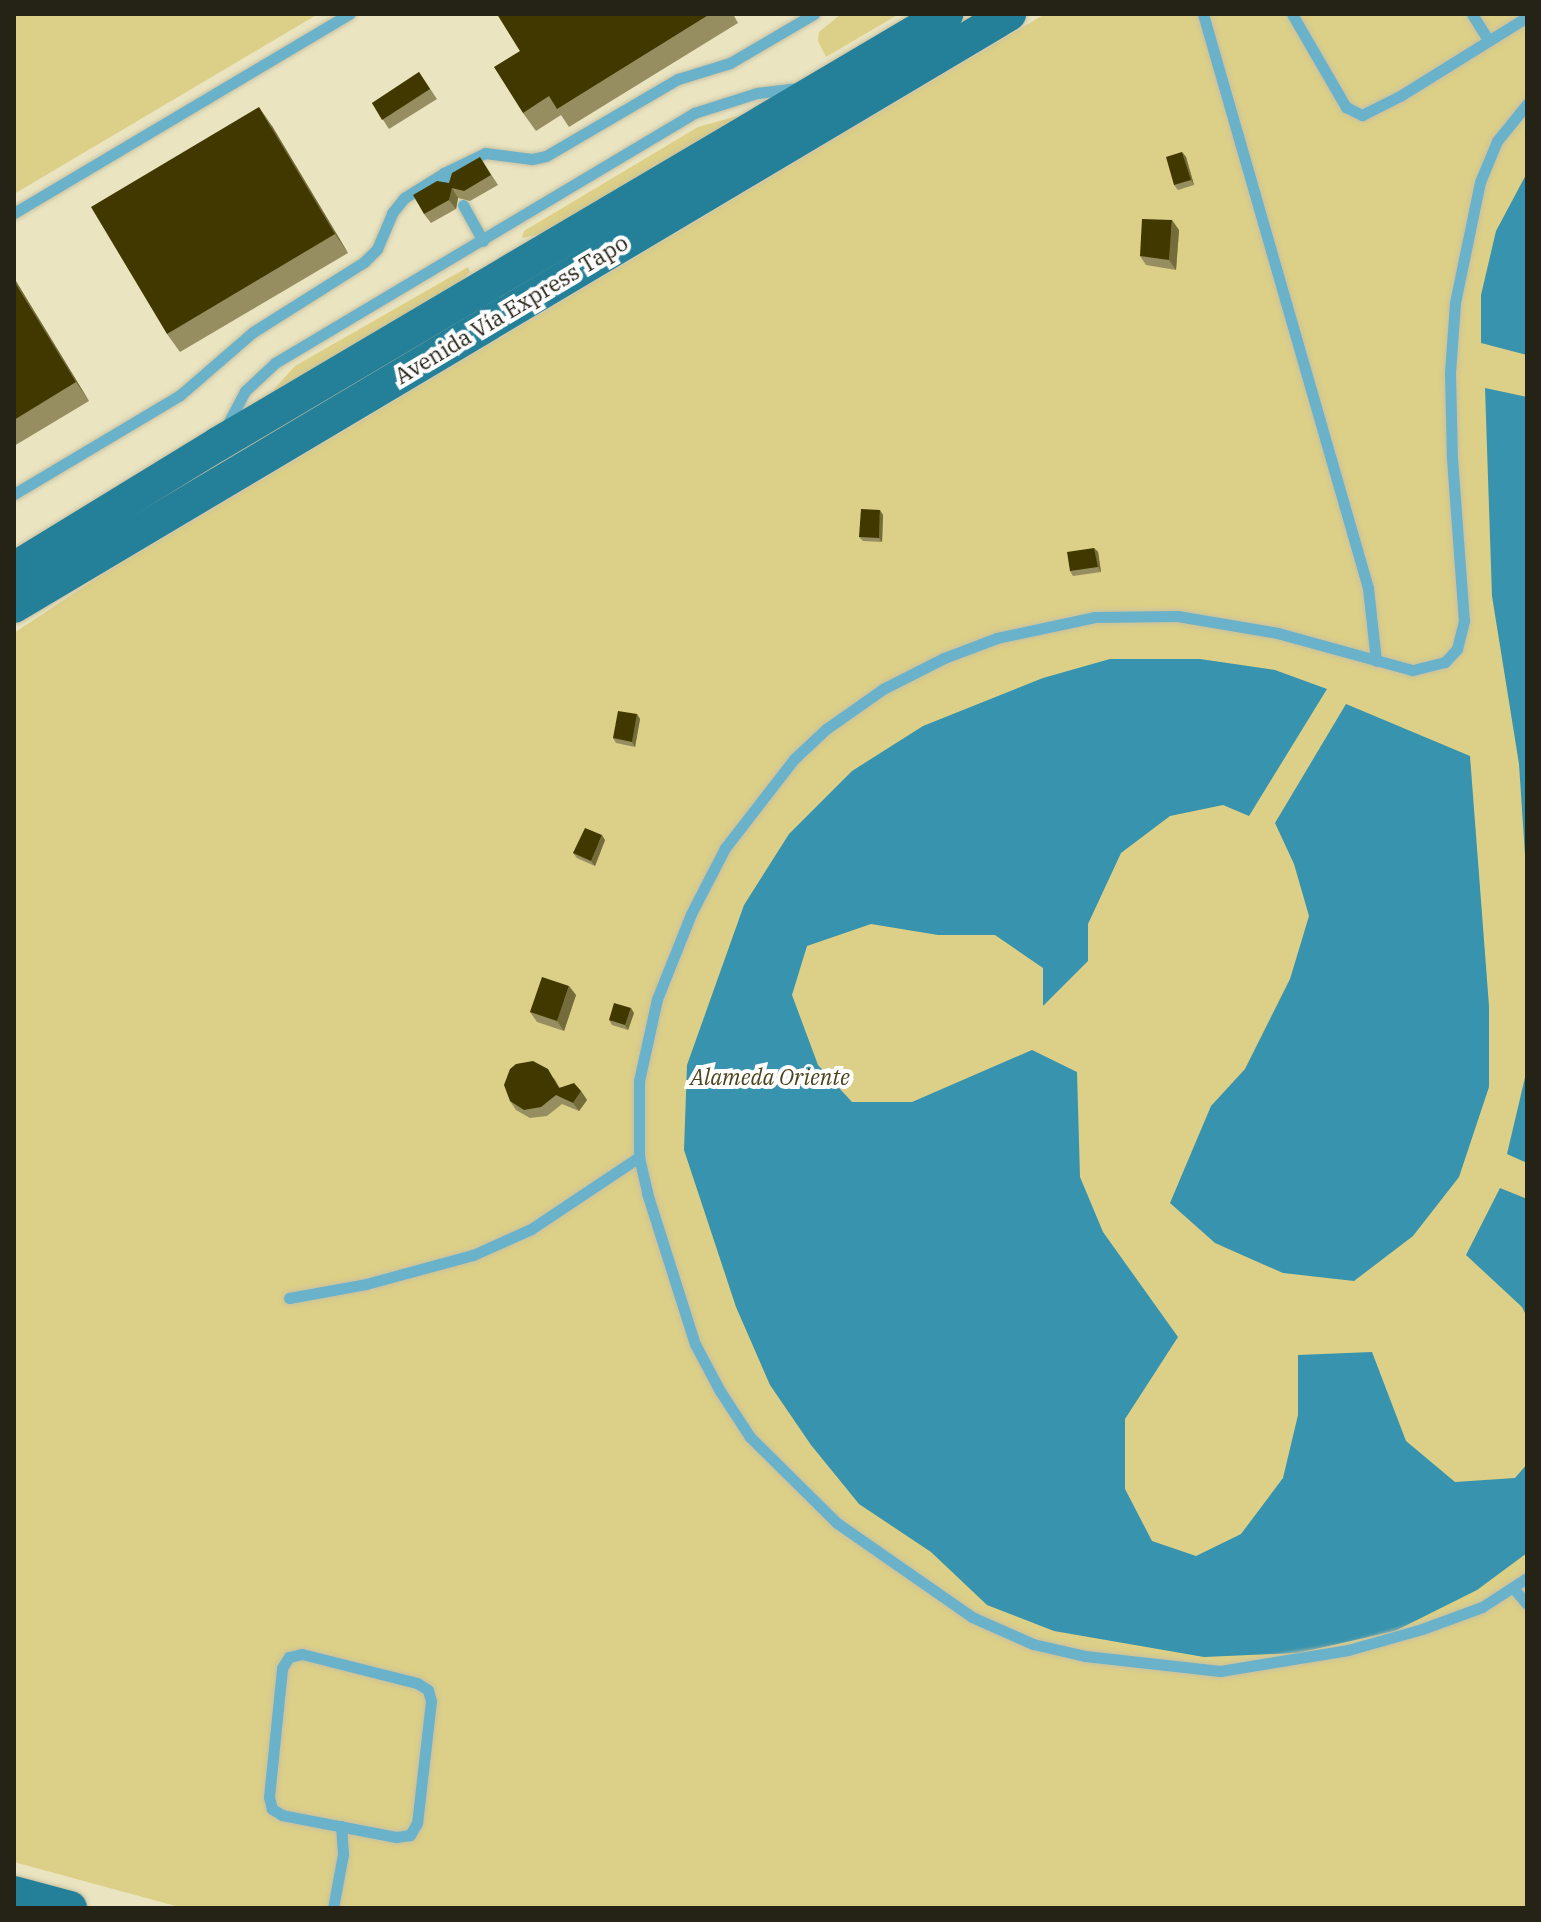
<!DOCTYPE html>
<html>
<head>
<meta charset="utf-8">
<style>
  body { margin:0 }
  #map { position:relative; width:1541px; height:1922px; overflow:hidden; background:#eae4c1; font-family:"IBM Plex Serif",serif }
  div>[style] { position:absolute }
  .green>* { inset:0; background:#dccf87 }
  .water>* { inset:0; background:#3793ae }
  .roads { filter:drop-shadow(0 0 2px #c7c1a2) drop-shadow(0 0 2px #c7c1a2) }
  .service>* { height:11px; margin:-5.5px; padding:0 5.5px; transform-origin:5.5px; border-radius:5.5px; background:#6ab2c9 }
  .primary>* { height:34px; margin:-17px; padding:0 17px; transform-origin:17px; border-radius:17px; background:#247f98 }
  .wall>* { inset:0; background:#968e60 }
  .shaded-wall>* { inset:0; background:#746c3a }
  .building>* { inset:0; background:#413800 }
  span { translate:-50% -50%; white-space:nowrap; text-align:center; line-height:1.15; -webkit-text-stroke:8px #fff; paint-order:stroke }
  .street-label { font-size:22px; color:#252316 }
  .park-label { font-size:22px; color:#4b441c; font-style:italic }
  .frame { position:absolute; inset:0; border:16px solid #252316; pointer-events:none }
</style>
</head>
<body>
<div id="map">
  <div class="green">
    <i style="clip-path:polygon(14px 14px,318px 14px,14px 194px)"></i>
    <i style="clip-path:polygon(841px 14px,899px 14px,826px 57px,818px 41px,819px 32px)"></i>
    <i style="clip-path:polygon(1045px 14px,1527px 14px,1527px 1908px,183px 1908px,14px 1862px,14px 633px,100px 576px)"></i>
    <i style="clip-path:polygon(745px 114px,547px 233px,522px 238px,524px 231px,698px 127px)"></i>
    <i style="clip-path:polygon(468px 267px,470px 272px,438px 303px,266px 398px,295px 366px)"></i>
  </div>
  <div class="water">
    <i style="clip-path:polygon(1527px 173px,1527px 355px,1481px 343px,1481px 295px,1496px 231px)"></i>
    <i style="clip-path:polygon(1485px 388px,1527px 397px,1527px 885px,1519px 764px,1492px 596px)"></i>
    <i style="clip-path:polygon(1110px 659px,1200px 659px,1275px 670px,1327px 689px,1249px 816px,1223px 805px,1170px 816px,1121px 853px,1088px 924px,1088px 961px,1043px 1006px,1043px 968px,995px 935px,938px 935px,871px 924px,807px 946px,792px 995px,818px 1065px,852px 1102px,912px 1102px,1032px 1050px,1077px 1072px,1080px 1177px,1103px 1232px,1178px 1337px,1125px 1419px,1125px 1489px,1152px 1541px,1196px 1556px,1241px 1534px,1283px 1478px,1298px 1415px,1298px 1355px,1372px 1352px,1406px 1441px,1455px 1482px,1515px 1478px,1527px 1464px,1527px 1553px,1477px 1590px,1395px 1631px,1298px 1653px,1204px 1657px,1054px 1631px,987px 1605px,931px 1552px,859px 1504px,811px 1445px,770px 1385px,736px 1307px,684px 1150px,687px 1065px,744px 905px,789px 834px,852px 771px,923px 726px,1043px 678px)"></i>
    <i style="clip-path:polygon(1346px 704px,1470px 756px,1489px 1006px,1489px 1087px,1459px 1177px,1413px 1236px,1354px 1281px,1283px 1273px,1215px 1243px,1170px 1203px,1211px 1106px,1245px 1069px,1290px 979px,1309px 916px,1294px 864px,1275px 823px)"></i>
    <i style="clip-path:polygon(1527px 1069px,1527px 1163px,1507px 1154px)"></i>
    <i style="clip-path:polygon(1500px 1188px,1527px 1199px,1527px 1317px,1522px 1307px,1466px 1255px)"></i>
  </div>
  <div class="roads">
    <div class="service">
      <i style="left:1203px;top:14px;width:597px;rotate:73.96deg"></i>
      <i style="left:1368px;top:588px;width:73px;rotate:83.7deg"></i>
      <i style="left:1292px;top:14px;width:108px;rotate:59.9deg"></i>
      <i style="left:1346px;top:107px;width:18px;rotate:27deg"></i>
      <i style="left:1362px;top:115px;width:42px;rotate:-26.6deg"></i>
      <i style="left:1400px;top:96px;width:150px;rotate:-31.9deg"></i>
      <i style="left:1472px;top:14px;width:31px;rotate:58deg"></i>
      <i style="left:1527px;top:104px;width:48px;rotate:129deg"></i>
      <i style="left:1497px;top:141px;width:44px;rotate:112.5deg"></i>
      <i style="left:1480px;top:182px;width:124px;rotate:101.7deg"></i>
      <i style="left:1455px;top:303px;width:70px;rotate:94.1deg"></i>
      <i style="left:1450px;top:373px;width:85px;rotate:88.7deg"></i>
      <i style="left:1452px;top:458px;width:163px;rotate:85.8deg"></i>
      <i style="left:1464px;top:621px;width:29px;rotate:104deg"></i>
      <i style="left:1457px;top:649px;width:18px;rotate:133deg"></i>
      <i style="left:1445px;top:662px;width:34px;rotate:166deg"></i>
      <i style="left:1412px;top:670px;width:139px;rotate:-164.6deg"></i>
      <i style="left:1278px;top:633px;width:102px;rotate:-170.4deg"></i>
      <i style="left:1177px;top:616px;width:82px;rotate:179.3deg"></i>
      <i style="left:1095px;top:617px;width:100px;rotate:167.9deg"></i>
      <i style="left:997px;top:638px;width:57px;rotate:159.3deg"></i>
      <i style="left:944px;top:658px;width:68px;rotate:153.1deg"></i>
      <i style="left:883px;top:689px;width:70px;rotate:144.9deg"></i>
      <i style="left:826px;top:729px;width:44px;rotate:136.8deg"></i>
      <i style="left:794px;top:759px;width:113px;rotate:127.8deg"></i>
      <i style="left:725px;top:848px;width:74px;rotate:117.3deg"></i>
      <i style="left:691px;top:914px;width:92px;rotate:111.8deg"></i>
      <i style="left:657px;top:999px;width:84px;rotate:102.4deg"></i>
      <i style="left:639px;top:1081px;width:76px;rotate:90deg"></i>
      <i style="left:639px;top:1157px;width:37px;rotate:77deg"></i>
      <i style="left:647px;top:1193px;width:158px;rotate:72.4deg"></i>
      <i style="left:695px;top:1344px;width:53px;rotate:62deg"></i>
      <i style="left:720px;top:1391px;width:55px;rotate:56.9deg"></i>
      <i style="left:750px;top:1437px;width:122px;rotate:44.7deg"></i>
      <i style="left:837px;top:1523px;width:165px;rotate:34.8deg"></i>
      <i style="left:972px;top:1617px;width:67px;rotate:23.9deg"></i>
      <i style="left:1033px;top:1644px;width:53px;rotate:13deg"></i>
      <i style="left:1085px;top:1656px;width:136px;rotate:6.3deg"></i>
      <i style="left:1220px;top:1671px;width:130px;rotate:-9.3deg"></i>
      <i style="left:1348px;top:1650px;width:77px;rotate:-15.8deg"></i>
      <i style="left:1422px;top:1629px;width:64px;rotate:-20.1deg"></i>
      <i style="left:1482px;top:1607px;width:54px;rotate:-32.8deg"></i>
      <i style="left:447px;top:179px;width:7px;rotate:-117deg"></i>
      <i style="left:444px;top:173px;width:46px;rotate:-26deg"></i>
      <i style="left:485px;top:153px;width:47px;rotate:7.3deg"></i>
      <i style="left:532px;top:159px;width:14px;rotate:-12deg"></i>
      <i style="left:546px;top:156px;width:153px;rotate:-30.3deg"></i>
      <i style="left:678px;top:79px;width:54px;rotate:-17.1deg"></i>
      <i style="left:730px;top:63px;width:97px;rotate:-30.3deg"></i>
      <i style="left:463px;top:205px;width:41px;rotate:60.9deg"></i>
      <i style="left:14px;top:213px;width:390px;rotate:-30.7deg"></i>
      <i style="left:225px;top:429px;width:43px;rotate:-62.2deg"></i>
      <i style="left:245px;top:391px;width:41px;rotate:-43deg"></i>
      <i style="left:275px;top:363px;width:488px;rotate:-30.8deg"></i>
      <i style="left:694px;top:113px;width:66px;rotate:-17.6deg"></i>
      <i style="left:757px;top:93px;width:41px;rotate:-7deg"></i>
      <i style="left:14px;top:494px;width:193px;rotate:-30.8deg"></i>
      <i style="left:180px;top:395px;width:96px;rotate:-40.8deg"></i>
      <i style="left:253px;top:332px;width:131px;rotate:-32.2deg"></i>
      <i style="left:364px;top:262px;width:18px;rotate:-45deg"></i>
      <i style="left:377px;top:249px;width:39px;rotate:-67deg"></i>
      <i style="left:392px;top:213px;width:19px;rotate:-51deg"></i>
      <i style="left:404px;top:198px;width:47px;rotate:-32deg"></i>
      <i style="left:289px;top:1298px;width:78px;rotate:-10.3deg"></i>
      <i style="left:366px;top:1284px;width:111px;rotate:-15.2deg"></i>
      <i style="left:473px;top:1255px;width:64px;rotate:-24.1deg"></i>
      <i style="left:531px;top:1229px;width:130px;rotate:-33.7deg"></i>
      <i style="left:1514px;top:1589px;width:20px;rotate:49deg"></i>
      <i style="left:302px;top:1654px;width:119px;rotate:14.2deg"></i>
      <i style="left:417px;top:1683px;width:13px;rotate:32deg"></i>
      <i style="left:428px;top:1690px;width:11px;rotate:75deg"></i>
      <i style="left:431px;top:1701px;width:123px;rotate:96.5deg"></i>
      <i style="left:417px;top:1823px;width:14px;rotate:120deg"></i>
      <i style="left:410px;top:1835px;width:14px;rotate:172deg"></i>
      <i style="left:396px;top:1837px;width:116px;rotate:-169.1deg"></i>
      <i style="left:282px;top:1815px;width:12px;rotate:-149deg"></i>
      <i style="left:272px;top:1809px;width:12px;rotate:-104deg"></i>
      <i style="left:269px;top:1797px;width:130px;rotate:-84.2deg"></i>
      <i style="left:282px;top:1668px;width:13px;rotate:-58deg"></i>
      <i style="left:289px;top:1657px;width:13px;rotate:-13deg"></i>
      <i style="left:333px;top:1908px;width:55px;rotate:-79.5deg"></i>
      <i style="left:343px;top:1854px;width:28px;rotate:-94deg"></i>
    </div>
    <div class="primary">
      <i style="left:14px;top:569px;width:239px;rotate:-31.5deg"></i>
      <i style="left:218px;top:444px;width:846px;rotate:-30.57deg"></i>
      <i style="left:14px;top:606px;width:1158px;rotate:-30.75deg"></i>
      <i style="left:14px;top:1893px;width:58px;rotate:15deg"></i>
    </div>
  </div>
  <div class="wall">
    <i style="clip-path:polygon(497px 14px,733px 14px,738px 23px,569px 127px,561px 115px,536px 131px,523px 113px,520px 51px)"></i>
    <i style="clip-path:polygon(419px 72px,437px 99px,389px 129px,372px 103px)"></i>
    <i style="clip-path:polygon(272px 126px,348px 253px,180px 352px,167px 334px)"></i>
    <i style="clip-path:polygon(1182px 152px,1186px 157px,1194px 185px,1178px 190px,1174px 185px)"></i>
    <i style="clip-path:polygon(480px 157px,498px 185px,470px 201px,458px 198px,456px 209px,431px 223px,424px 214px,449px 183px)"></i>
    <i style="clip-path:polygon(1179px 230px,1176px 270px,1146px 265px,1140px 256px)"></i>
    <i style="clip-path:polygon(14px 278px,89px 401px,14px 446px)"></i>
    <i style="clip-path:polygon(883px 515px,882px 542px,863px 541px,859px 537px)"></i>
    <i style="clip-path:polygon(1094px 548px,1098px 552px,1101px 572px,1073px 576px,1070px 571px)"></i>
    <i style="clip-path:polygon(637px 714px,640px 719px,635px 747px,616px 743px,613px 738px)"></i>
    <i style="clip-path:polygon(605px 840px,595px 866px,577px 858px,573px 853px)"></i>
    <i style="clip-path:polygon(576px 995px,564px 1031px,537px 1022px,530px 1012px)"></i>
    <i style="clip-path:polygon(634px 1013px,628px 1030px,612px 1025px,609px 1020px)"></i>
    <i style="clip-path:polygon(554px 1078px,560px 1088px,581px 1091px,587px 1100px,579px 1111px,562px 1104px,547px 1116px,530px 1118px,516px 1110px,510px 1101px)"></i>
  </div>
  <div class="shaded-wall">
    <i style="clip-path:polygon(259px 107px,272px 126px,348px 253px,335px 234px)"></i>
    <i style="clip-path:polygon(1182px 152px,1186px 157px,1194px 185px,1191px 180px)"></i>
    <i style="clip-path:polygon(452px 188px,458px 198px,456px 209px,449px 200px)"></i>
    <i style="clip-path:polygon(1172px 220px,1179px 230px,1176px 270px,1169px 260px)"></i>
    <i style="clip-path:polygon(14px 278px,89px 401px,76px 382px,14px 281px)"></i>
    <i style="clip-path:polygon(880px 510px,883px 515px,882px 542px,879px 538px)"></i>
    <i style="clip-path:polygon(1094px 548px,1098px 552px,1101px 572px,1098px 567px)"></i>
    <i style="clip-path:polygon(637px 714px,640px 719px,635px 747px,632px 742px)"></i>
    <i style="clip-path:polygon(602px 835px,605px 840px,595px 866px,591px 861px)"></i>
    <i style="clip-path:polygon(569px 986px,576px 995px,564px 1031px,557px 1021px)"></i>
    <i style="clip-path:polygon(631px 1008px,634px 1013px,628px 1030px,625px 1025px)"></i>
    <i style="clip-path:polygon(581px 1091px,587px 1100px,579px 1111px,573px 1103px)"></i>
  </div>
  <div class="building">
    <i style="clip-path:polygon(497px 14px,710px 14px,557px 109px,549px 96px,523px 113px,494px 67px,520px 51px)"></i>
    <i style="clip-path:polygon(419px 72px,430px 89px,382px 120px,372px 103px)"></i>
    <i style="clip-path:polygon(259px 107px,335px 234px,167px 334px,91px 207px)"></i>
    <i style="clip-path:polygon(1182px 152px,1191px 180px,1174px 185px,1166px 157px)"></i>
    <i style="clip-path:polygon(480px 157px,491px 175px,464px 191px,452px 188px,449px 200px,424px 214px,413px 195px,437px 181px,449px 183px,452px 173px)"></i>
    <i style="clip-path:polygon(1142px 219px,1172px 220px,1169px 260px,1140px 256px)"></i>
    <i style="clip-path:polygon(14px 281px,76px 382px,14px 420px)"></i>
    <i style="clip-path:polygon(861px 509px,880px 510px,879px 538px,859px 537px)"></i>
    <i style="clip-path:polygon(1094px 548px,1098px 567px,1070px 571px,1067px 552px)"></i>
    <i style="clip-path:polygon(618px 711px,637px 714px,632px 742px,613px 738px)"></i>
    <i style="clip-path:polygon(585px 828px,602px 835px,591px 861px,573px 853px)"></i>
    <i style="clip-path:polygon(542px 977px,569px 986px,557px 1021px,530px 1012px)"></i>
    <i style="clip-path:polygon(614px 1003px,631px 1008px,625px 1025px,609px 1020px)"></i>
    <i style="clip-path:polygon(533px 1061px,548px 1069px,559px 1088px,574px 1083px,581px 1091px,573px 1103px,556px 1095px,541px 1107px,524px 1110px,510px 1101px,504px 1085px,510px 1069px,516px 1064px)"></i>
  </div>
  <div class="street-label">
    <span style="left:511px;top:309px;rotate:-31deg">Avenida Vía Express Tapo</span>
  </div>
  <div class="park-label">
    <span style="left:770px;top:1077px">Alameda Oriente</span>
  </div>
  <div class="frame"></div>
</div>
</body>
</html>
